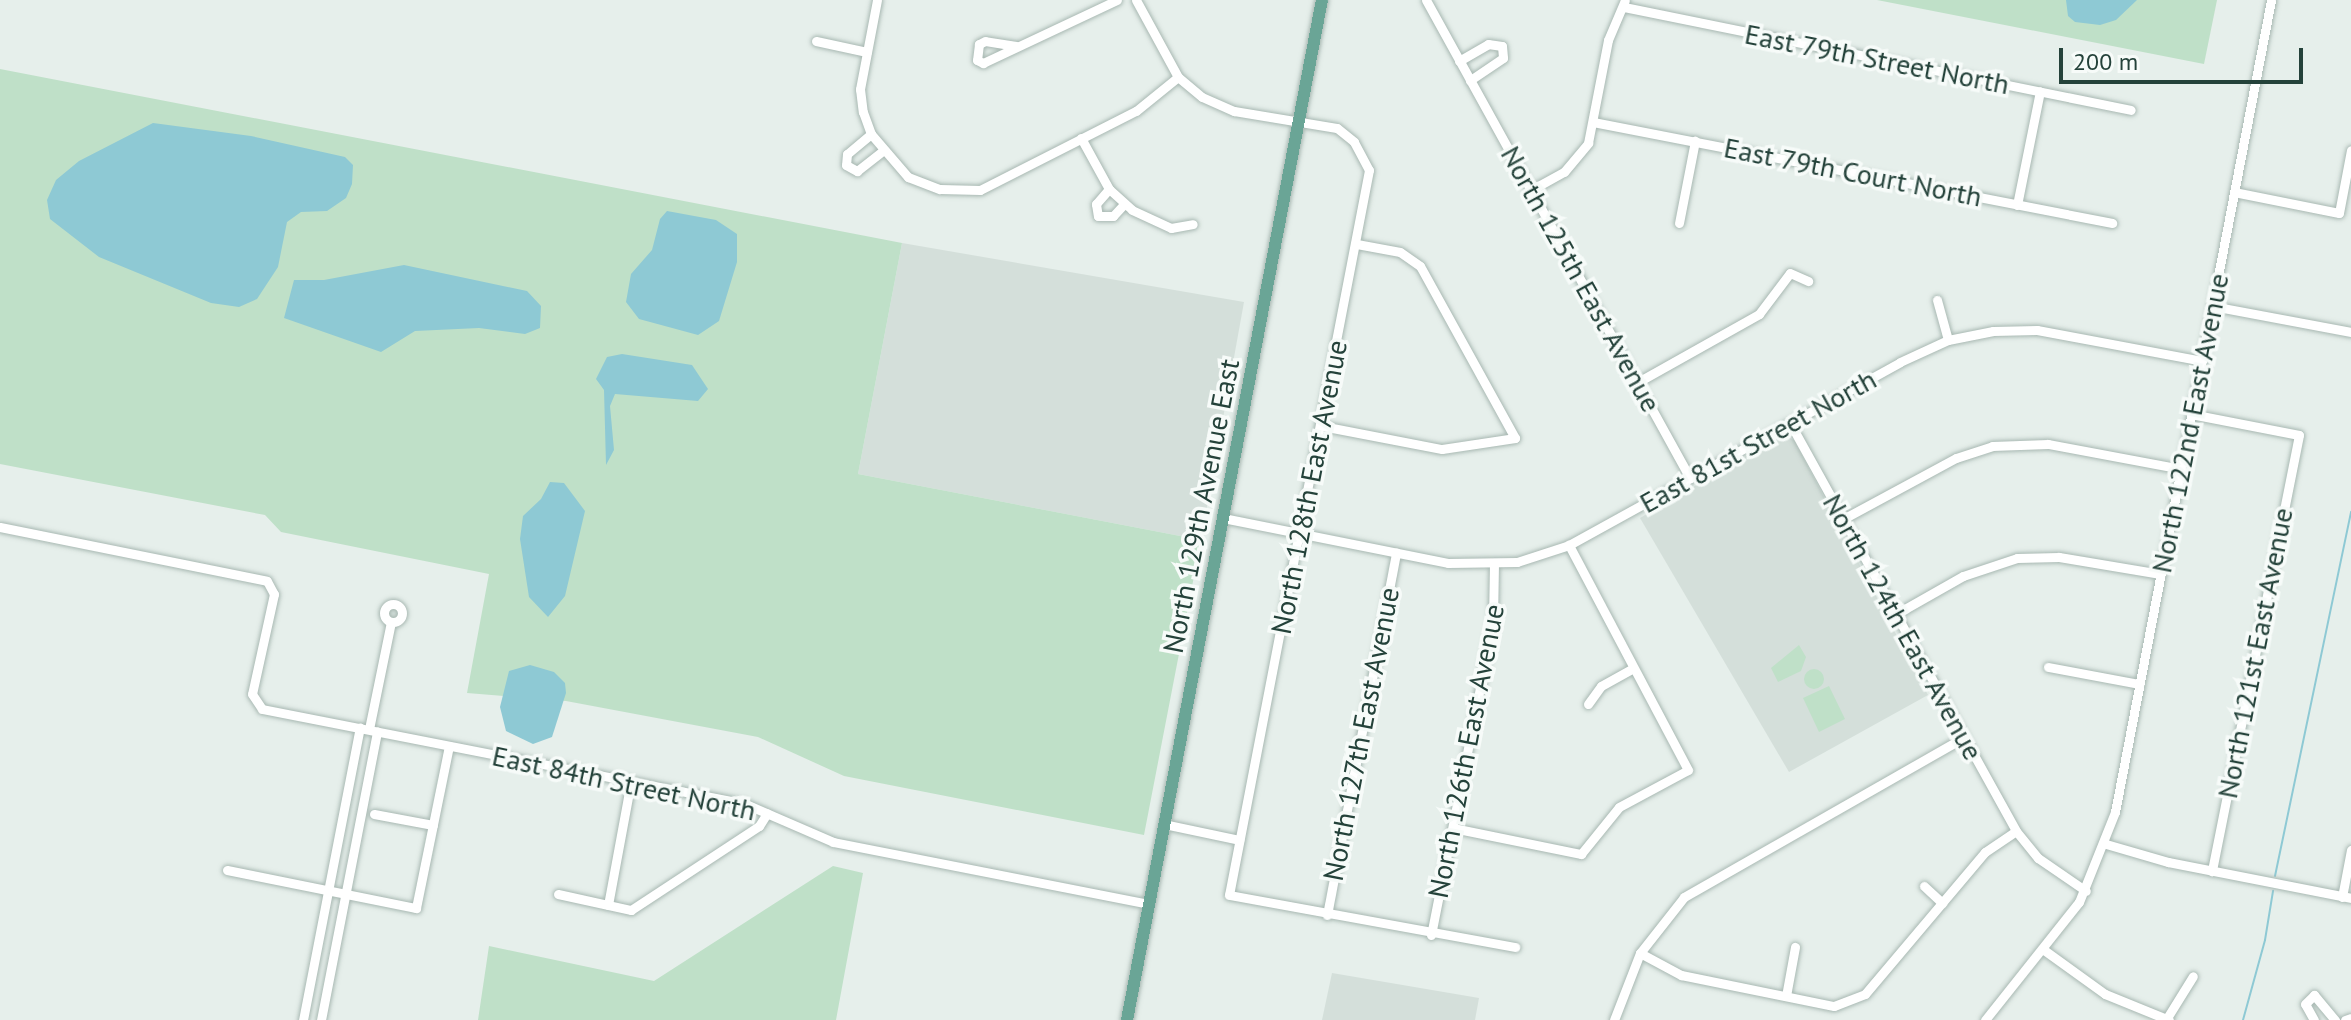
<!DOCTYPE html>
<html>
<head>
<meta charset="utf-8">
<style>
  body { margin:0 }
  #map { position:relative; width:2351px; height:1020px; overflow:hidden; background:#e6efeb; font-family:"PT Sans",sans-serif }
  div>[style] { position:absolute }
  .built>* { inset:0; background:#d4dfda }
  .green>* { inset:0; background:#bfe0c8 }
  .round { border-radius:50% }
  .water>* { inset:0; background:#8ec9d4 }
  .stream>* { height:2px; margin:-1px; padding:0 1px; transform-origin:1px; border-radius:1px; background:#8ec9d4 }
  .roads { filter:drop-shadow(0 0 2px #a8b8b2) drop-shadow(0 0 2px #a8b8b2) }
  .minor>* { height:9px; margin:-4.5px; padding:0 4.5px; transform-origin:4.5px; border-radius:4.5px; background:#fff }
  .minor>.ring { margin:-4.5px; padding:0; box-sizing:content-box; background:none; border:9px solid #fff; border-radius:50% }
  .major>* { height:12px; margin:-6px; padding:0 6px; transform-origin:6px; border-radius:6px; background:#6aa596 }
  span { translate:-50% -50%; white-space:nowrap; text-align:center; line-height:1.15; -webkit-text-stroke:7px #f7fbf9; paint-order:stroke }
  .street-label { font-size:28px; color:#24423a }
  .scale { position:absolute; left:2059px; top:48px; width:244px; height:36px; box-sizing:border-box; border:4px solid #24423a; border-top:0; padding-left:10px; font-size:24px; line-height:28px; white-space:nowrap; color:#24423a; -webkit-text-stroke:6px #f7fbf9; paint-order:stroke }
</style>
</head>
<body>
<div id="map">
  <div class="built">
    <i style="clip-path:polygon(902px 243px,1244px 302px,1201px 540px,858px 474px)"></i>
    <i style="clip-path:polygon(1782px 435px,1794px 440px,1928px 695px,1789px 772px,1640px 518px)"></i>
    <i style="clip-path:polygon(1332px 973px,1479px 998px,1475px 1020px,1322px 1020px)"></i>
  </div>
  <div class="green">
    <i style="clip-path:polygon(1877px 0,2217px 0,2204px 64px)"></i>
    <i style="clip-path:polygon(0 69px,902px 243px,858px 474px,1201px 540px,1144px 835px,844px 776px,758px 737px,566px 701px,467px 693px,489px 574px,281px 532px,265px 515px,0 464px)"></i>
    <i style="clip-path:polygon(1799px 645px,1806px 657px,1801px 671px,1778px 682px,1771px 668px)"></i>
    <i class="round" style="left:1804px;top:669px;width:20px;height:20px"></i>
    <i style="clip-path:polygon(1829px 686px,1845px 719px,1819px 732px,1803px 698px)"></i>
    <i style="clip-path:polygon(833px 866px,863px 873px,836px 1020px,478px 1020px,489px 946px,654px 981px)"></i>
  </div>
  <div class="water">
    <i style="clip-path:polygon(2066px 0,2137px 0,2116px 20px,2100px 25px,2075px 22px,2068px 16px)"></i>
    <i style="clip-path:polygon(153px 123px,251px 136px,345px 157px,353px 165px,352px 184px,346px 198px,327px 211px,301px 212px,287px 222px,278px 267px,257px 299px,239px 307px,211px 303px,99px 257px,50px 219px,47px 200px,56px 180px,79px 161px)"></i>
    <i style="clip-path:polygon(667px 211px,716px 220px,737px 234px,737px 262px,719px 321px,698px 335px,639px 319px,626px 302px,631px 274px,652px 250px,660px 219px)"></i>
    <i style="clip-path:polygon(404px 265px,527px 291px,541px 306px,540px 328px,525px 334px,479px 328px,415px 331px,381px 352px,284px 318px,294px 280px,324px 280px)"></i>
    <i style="clip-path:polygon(622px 354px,692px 365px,708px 389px,698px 401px,615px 394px,610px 406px,614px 450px,606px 465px,604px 390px,596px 379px,607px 357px)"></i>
    <i style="clip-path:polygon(550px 482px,564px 483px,585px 511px,565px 596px,548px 617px,529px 597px,520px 539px,523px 516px,541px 499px)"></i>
    <i style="clip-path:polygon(530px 665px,554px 672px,565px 683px,566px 693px,552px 737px,533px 744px,506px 731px,500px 707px,509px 671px)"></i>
  </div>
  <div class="stream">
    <i style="left:2275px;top:876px;width:372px;rotate:-78.2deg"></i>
    <i style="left:2243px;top:1020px;width:83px;rotate:-74.6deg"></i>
    <i style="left:2265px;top:940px;width:50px;rotate:-80.7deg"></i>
  </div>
  <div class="roads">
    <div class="minor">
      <i style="left:877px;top:0;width:91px;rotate:100.8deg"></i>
      <i style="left:860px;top:89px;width:23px;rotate:83deg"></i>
      <i style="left:863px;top:112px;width:23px;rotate:70deg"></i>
      <i style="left:871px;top:134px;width:57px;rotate:49.3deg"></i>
      <i style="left:908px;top:177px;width:34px;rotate:21deg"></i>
      <i style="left:940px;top:189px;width:40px;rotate:1.4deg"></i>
      <i style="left:980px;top:190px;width:175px;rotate:-26.9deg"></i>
      <i style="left:1136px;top:111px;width:54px;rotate:-39deg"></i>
      <i style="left:1136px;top:0;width:88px;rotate:61.4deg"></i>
      <i style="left:1178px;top:77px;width:31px;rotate:40deg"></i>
      <i style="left:1202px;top:97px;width:35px;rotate:24deg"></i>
      <i style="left:1234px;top:111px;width:104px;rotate:9.4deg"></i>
      <i style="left:1337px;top:128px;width:22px;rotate:39deg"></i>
      <i style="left:1354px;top:142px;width:32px;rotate:62deg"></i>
      <i style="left:1369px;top:170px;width:738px;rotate:100.93deg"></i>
      <i style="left:1229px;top:895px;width:291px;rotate:10.3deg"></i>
      <i style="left:1426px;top:0;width:546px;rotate:61.09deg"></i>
      <i style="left:1624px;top:7px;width:517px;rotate:11.48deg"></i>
      <i style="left:816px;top:41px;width:52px;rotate:12.2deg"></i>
      <i style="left:1016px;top:46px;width:31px;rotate:-171deg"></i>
      <i style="left:985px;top:41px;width:7px;rotate:153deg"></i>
      <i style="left:979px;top:44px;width:16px;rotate:97deg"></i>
      <i style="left:977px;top:60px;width:7px;rotate:27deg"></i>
      <i style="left:983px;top:63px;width:148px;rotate:-25.2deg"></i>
      <i style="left:1459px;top:61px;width:34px;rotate:-30deg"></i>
      <i style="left:1488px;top:44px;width:14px;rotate:8deg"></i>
      <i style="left:1502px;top:46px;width:12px;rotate:85deg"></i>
      <i style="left:1503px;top:58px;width:40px;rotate:146deg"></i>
      <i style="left:1593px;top:122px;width:529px;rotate:11.01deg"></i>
      <i style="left:871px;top:134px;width:31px;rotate:140deg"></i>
      <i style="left:847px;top:154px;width:11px;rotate:95deg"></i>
      <i style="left:846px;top:165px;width:13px;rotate:29deg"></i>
      <i style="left:857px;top:171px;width:34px;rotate:-38deg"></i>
      <i style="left:1081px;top:138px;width:58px;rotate:61.2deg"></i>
      <i style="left:1109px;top:189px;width:31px;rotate:42deg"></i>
      <i style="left:1132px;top:210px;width:43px;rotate:24.8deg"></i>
      <i style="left:1171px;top:228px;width:22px;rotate:-10deg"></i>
      <i style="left:1109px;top:189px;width:20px;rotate:131deg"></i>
      <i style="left:1096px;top:204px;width:12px;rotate:81deg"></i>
      <i style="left:1098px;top:216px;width:15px"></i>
      <i style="left:1113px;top:216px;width:16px;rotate:-47deg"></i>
      <i style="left:1531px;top:190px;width:38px;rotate:-29deg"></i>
      <i style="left:1564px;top:172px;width:38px;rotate:-50deg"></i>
      <i style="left:1588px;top:143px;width:105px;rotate:-79deg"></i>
      <i style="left:1608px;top:40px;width:43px;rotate:-67deg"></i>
      <i style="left:2234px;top:192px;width:107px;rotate:11.3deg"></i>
      <i style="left:2339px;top:213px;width:64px;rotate:-79.2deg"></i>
      <i style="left:2017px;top:205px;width:116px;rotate:-78.6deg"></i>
      <i style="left:1679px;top:223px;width:84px;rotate:-79deg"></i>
      <i style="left:1937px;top:300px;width:41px;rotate:74.6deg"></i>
      <i style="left:2212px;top:306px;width:141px;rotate:10.6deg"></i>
      <i style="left:1638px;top:382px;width:139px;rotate:-29.3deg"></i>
      <i style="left:1759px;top:314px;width:51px;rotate:-52.9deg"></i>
      <i style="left:1790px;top:273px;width:20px;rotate:24deg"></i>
      <i style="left:2191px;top:414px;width:110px;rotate:11deg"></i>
      <i style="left:2299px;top:435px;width:445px;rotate:101.3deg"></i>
      <i style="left:1790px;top:423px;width:466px;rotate:61deg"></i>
      <i style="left:1322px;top:426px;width:122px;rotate:10.9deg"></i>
      <i style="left:1442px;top:449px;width:74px;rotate:-8.6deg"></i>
      <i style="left:1515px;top:438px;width:196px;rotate:-118.9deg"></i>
      <i style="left:1420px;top:266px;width:24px;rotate:-145deg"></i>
      <i style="left:1400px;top:252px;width:44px;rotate:-169.5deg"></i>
      <i style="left:1223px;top:518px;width:229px;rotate:11.3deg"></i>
      <i style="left:1448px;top:563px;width:69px;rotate:-0.8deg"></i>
      <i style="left:1517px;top:562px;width:55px;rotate:-18.1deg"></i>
      <i style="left:1569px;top:545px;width:378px;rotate:-28.9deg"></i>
      <i style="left:1900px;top:362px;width:53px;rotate:-24.6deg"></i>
      <i style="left:1948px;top:340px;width:46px;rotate:-11.3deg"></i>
      <i style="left:1993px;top:331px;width:44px;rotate:-1.3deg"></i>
      <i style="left:2037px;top:330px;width:168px;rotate:10.6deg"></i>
      <i style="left:1843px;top:519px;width:128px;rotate:-28.4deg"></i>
      <i style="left:1956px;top:458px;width:38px;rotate:-18deg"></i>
      <i style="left:1992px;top:446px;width:56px;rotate:-2deg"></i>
      <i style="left:2048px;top:444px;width:135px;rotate:10.6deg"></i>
      <i style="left:0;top:527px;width:272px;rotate:11.4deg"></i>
      <i style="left:267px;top:581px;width:15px;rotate:62deg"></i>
      <i style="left:274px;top:594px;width:102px;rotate:102.4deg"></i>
      <i style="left:252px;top:694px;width:18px;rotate:56deg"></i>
      <i style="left:262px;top:709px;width:490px;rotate:11.1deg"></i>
      <i style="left:743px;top:803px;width:98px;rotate:23.4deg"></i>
      <i style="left:833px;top:842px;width:322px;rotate:11.1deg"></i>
      <i class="ring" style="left:384px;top:604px;width:9px;height:9px"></i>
      <i style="left:1896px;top:614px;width:77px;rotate:-29.6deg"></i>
      <i style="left:1963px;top:576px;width:57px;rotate:-18.4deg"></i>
      <i style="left:2017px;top:558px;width:42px;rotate:-1.4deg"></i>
      <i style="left:2059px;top:557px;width:103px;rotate:9.5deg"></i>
      <i style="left:2048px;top:667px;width:93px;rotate:10.6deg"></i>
      <i style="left:1588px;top:704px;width:22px;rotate:-54deg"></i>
      <i style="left:1601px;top:686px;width:35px;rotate:-29deg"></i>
      <i style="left:369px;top:729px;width:109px;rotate:-78.4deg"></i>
      <i style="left:374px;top:814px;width:60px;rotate:10.6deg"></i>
      <i style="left:1164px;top:824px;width:77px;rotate:12deg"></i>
      <i style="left:1453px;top:828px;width:131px;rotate:11.5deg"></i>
      <i style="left:1581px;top:854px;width:60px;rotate:-51deg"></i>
      <i style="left:1619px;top:807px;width:78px;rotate:-28.2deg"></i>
      <i style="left:1688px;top:770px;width:255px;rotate:-117.9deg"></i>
      <i style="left:2106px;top:844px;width:65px;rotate:16.2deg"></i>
      <i style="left:2168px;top:862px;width:187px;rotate:11.1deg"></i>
      <i style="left:227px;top:870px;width:193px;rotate:11.4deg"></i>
      <i style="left:416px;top:908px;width:165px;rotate:-78.5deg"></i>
      <i style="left:1924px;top:886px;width:25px;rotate:43deg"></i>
      <i style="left:558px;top:894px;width:75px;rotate:12.4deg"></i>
      <i style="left:631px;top:910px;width:153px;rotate:-33.3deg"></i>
      <i style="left:759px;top:826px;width:15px;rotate:-58deg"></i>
      <i style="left:2342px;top:897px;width:48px;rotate:-79.2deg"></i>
      <i style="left:608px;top:905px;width:126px;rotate:-79.5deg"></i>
      <i style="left:1327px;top:915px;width:369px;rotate:-79.2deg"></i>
      <i style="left:1431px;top:935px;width:320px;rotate:-78.8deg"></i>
      <i style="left:1493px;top:621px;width:55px;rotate:-89deg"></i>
      <i style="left:2044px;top:950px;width:75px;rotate:35.8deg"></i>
      <i style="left:2105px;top:994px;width:69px;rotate:22.1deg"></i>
      <i style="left:1640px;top:953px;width:47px;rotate:28.2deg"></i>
      <i style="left:1681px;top:975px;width:156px;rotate:11.5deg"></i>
      <i style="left:1834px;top:1006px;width:33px;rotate:-21deg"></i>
      <i style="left:1865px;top:994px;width:186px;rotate:-49.8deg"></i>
      <i style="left:1985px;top:852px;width:37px;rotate:-34deg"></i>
      <i style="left:2016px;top:831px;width:35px;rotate:51deg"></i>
      <i style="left:2038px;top:858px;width:58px;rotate:34.5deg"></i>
      <i style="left:1786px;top:996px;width:50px;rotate:-79.6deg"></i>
      <i style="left:2167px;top:1018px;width:49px;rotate:-58.2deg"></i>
      <i style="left:303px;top:1020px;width:298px;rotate:-79deg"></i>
      <i style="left:321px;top:1020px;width:294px;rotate:-79deg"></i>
      <i style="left:1614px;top:1020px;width:72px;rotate:-68.8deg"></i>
      <i style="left:1640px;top:953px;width:71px;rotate:-51.8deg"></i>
      <i style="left:1684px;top:897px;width:322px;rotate:-29.7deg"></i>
      <i style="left:1985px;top:1020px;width:151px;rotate:-51.5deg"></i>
      <i style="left:2079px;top:902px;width:97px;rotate:-68.2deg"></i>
      <i style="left:2115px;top:812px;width:827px;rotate:-79.12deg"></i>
      <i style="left:2314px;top:1020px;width:18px;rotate:-119deg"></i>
      <i style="left:2305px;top:1004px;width:13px;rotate:-45deg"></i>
      <i style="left:2314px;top:995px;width:33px;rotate:50deg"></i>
      <i style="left:2345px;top:1020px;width:6px;rotate:-18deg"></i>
    </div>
    <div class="major">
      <i style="left:1127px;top:1020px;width:1038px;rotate:-79.18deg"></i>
    </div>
  </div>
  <div class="street-label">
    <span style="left:1877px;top:59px;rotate:11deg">East 79th Street North</span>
    <span style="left:1853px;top:172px;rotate:11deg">East 79th Court North</span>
    <span style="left:1581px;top:279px;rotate:61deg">North 125th East Avenue</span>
    <span style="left:2190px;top:423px;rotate:-79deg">North 122nd East Avenue</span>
    <span style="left:1758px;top:441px;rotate:-29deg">East 81st Street North</span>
    <span style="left:1309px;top:487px;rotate:-79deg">North 128th East Avenue</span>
    <span style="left:1201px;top:506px;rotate:-79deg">North 129th Avenue East</span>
    <span style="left:1903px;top:627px;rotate:61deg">North 124th East Avenue</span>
    <span style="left:2255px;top:653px;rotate:-79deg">North 121st East Avenue</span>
    <span style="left:1361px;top:734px;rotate:-79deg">North 127th East Avenue</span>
    <span style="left:1466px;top:751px;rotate:-79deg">North 126th East Avenue</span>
    <span style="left:624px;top:783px;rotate:12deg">East 84th Street North</span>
  </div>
  <div class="scale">200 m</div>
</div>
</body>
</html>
